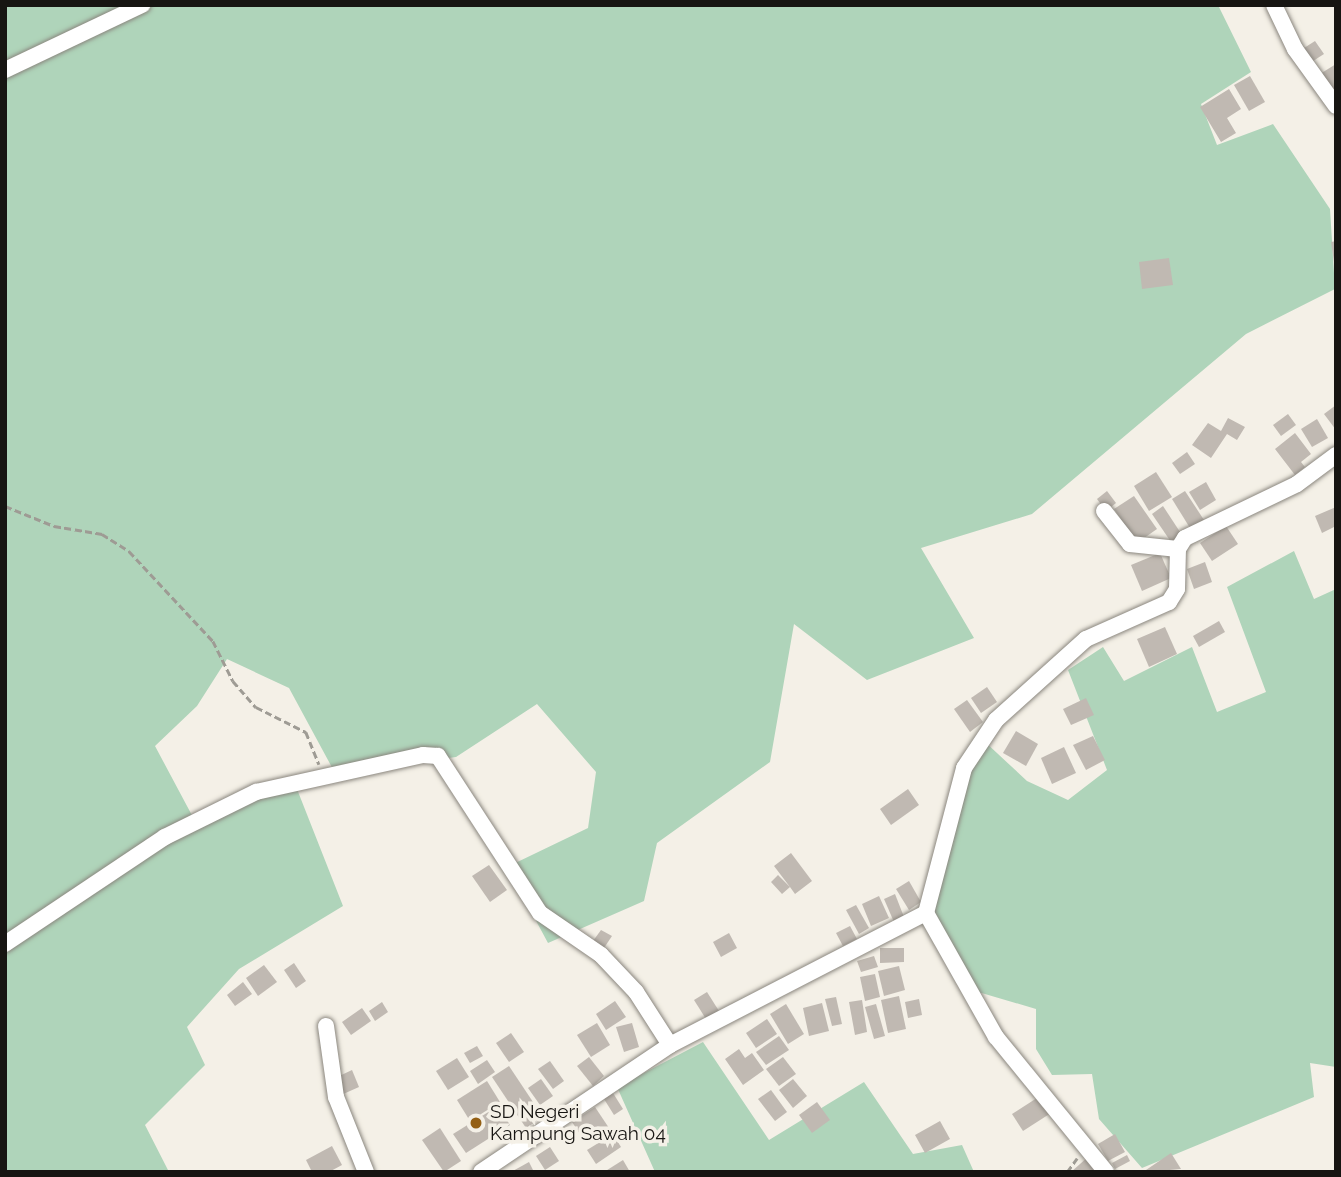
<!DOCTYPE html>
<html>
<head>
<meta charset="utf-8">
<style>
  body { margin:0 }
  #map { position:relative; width:1341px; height:1177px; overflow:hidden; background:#f4f0e7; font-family:Raleway,sans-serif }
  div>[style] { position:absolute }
  .green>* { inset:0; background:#afd4ba }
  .building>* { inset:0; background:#c0b9b2 }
  .path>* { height:2.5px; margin-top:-1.25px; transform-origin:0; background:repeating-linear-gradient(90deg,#9e9b94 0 7px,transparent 0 10.5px) }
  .roads { filter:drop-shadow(0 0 2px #8a867e) drop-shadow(0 0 2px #8a867e) }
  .minor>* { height:16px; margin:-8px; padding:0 8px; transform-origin:8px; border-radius:8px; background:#fff }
  .dots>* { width:19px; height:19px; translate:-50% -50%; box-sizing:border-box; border:4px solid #f4f0e7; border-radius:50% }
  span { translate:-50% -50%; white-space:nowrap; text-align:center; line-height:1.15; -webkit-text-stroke:7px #f4f0e7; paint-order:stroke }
  .poi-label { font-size:19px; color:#171512 }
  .left { translate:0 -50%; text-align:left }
  .frame { position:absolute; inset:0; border:7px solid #171512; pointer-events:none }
</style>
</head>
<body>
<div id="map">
  <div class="green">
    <i style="clip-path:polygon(5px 5px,1218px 5px,1251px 72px,1201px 104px,1217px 145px,1273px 124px,1330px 209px,1335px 289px,1246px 334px,1032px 514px,921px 548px,974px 638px,867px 680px,794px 624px,770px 762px,657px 843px,644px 901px,548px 943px,507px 867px,588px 828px,596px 772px,537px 704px,456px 757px,335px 773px,289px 688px,227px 659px,197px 706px,155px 746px,195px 821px,295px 784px,343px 906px,239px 969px,187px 1027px,205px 1065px,145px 1125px,169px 1172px,5px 1172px)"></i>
    <i style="clip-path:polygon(1294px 551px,1314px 599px,1336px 589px,1336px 1067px,1310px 1063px,1314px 1097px,1142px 1168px,1099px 1119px,1092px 1074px,1052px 1075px,1036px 1049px,1036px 1009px,968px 989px,930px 919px,958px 776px,983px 740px,1027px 781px,1068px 800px,1107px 770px,1068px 670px,1103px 647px,1124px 681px,1192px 647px,1217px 712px,1266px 692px,1227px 587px)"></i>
    <i style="clip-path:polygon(703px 1042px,769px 1140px,864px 1082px,913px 1154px,962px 1145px,974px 1172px,655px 1172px,617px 1087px)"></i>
  </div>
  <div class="building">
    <i style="clip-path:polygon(1315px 41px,1324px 54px,1310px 63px,1301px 50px)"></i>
    <i style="clip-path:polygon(1336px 64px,1336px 99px,1320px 74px)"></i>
    <i style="clip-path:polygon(1250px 76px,1265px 102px,1249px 111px,1234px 85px)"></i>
    <i style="clip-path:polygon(1229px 89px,1241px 109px,1227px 118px,1236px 133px,1221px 142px,1200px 107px)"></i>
    <i style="clip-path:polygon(1336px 241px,1336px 262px,1334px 262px,1331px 242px)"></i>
    <i style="clip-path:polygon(1169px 258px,1173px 285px,1142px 289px,1139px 262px)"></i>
    <i style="clip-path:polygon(1336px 405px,1336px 430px,1324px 414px)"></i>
    <i style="clip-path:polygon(1288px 414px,1296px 425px,1281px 436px,1273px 425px)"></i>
    <i style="clip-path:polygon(1228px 418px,1245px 427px,1237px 440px,1227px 434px,1211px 458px,1192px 445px,1208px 423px,1221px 431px)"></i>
    <i style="clip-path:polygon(1317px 419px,1328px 438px,1312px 447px,1301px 429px)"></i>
    <i style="clip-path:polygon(1295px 433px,1311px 454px,1301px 462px,1305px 467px,1295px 475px,1275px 449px)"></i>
    <i style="clip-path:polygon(1187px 452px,1195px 464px,1180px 474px,1172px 463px)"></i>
    <i style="clip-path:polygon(1156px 472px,1172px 497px,1149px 511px,1134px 486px)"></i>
    <i style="clip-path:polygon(1206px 482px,1216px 500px,1200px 510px,1189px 492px)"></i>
    <i style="clip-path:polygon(1107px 491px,1116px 503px,1106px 511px,1097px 499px)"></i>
    <i style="clip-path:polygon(1185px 491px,1204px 520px,1190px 528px,1172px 499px)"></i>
    <i style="clip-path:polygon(1134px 496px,1157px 529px,1137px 543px,1114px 509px)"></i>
    <i style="clip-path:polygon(1163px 506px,1182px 535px,1171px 542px,1152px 514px)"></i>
    <i style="clip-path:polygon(1336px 507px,1336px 526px,1322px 533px,1315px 516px)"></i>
    <i style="clip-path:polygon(1226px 526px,1238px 544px,1212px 561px,1200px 543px)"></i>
    <i style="clip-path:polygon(1160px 553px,1171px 578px,1142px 591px,1131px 565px)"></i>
    <i style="clip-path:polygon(1205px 562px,1212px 582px,1194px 589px,1187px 569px)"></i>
    <i style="clip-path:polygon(1219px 621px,1225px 632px,1199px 647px,1193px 636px)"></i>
    <i style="clip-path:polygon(1165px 627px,1177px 654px,1149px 667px,1137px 639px)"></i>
    <i style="clip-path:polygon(987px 687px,997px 702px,981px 713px,971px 698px)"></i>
    <i style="clip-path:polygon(1086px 698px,1094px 715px,1071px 725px,1063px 709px)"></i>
    <i style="clip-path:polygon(967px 700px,983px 722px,970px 732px,954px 709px)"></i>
    <i style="clip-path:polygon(1016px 731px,1038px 744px,1026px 766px,1003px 753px)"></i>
    <i style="clip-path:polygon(1093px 736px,1105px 760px,1086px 770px,1073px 745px)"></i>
    <i style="clip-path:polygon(1064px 747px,1076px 773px,1052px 784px,1041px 758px)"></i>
    <i style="clip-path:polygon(908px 789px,919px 805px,891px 825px,880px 809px)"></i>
    <i style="clip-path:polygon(791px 853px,812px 881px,795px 894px,790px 887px,782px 894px,771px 882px,778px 875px,790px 887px,774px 866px)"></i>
    <i style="clip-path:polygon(489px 865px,507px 890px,490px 902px,472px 876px)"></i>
    <i style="clip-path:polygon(909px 881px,921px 902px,909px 910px,896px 889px)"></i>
    <i style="clip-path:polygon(895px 894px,904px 917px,894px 922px,884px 899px)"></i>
    <i style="clip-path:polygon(879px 896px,889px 918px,871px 926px,862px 904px)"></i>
    <i style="clip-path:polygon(856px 905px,869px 928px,859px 934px,846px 910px)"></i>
    <i style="clip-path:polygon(850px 926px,857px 939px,843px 946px,836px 933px)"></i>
    <i style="clip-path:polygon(601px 930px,612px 936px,604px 948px,593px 941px)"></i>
    <i style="clip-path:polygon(729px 933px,737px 948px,721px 957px,713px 942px)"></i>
    <i style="clip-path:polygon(880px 948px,904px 948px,904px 962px,880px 963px)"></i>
    <i style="clip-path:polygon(874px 956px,878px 967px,861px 972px,857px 961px)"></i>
    <i style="clip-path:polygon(294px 963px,306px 981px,296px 988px,284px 970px)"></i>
    <i style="clip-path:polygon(264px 965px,277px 982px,258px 996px,246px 978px)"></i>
    <i style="clip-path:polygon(899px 966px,905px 990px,884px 996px,878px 971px)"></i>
    <i style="clip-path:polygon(875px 974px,880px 997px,865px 1001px,860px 977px)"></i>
    <i style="clip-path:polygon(243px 982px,252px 994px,235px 1006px,227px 995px)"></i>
    <i style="clip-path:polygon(707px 992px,719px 1011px,706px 1019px,694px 1000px)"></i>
    <i style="clip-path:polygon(899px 996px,906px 1029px,888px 1033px,881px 1000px)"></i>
    <i style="clip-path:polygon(836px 997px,842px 1024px,832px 1026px,825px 999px)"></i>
    <i style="clip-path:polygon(919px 999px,922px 1015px,908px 1018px,905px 1002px)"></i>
    <i style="clip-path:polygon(862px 1000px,867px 1032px,855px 1035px,849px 1002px)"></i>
    <i style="clip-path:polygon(615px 1001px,626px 1017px,606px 1030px,596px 1014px)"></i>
    <i style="clip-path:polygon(382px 1002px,388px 1012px,375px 1021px,369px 1011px)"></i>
    <i style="clip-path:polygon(822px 1003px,829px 1031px,809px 1036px,803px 1008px)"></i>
    <i style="clip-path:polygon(786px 1004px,804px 1034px,788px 1044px,770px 1014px)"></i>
    <i style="clip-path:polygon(876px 1004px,885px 1036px,874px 1039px,865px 1007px)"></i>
    <i style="clip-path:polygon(362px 1008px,371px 1021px,351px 1035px,342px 1022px)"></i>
    <i style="clip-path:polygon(767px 1019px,777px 1034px,756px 1048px,746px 1033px)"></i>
    <i style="clip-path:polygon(597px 1023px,610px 1045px,591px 1057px,577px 1035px)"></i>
    <i style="clip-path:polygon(632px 1023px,639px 1047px,624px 1052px,616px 1027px)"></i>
    <i style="clip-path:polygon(511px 1033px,524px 1052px,509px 1062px,496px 1043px)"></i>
    <i style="clip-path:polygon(779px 1036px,789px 1050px,766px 1065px,756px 1052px)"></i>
    <i style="clip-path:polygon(477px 1046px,483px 1056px,470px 1063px,464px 1053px)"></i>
    <i style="clip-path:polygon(739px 1049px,745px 1058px,752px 1053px,764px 1070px,743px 1085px,725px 1059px)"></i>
    <i style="clip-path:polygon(589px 1057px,604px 1076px,593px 1086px,577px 1066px)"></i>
    <i style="clip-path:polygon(783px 1057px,796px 1074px,779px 1086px,766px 1069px)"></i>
    <i style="clip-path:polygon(457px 1058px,469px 1077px,448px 1090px,436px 1071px)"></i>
    <i style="clip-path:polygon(487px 1060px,495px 1072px,478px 1084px,470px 1071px)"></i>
    <i style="clip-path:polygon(550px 1061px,564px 1081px,553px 1089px,538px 1069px)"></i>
    <i style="clip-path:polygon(509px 1066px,543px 1117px,526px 1128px,492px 1077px)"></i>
    <i style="clip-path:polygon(352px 1070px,359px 1087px,341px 1095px,333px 1079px)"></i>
    <i style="clip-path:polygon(541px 1079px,553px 1096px,540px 1105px,528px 1088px)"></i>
    <i style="clip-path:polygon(793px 1079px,807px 1096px,793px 1108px,779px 1090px)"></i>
    <i style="clip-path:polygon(487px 1081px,500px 1102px,470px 1121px,457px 1100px)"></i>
    <i style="clip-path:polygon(771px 1090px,787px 1112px,775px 1121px,758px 1099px)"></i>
    <i style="clip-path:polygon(613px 1093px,623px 1109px,614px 1115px,604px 1099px)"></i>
    <i style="clip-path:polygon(1040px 1096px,1051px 1113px,1023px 1131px,1012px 1114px)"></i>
    <i style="clip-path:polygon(817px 1102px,830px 1120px,812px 1133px,799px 1115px)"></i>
    <i style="clip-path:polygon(498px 1106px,510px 1125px,466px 1153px,453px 1134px)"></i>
    <i style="clip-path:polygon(595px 1107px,609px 1128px,586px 1143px,572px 1122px)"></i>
    <i style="clip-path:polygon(940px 1121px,950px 1139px,925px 1153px,915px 1135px)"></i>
    <i style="clip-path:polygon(440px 1128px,461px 1161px,444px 1172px,422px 1140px)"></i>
    <i style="clip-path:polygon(613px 1134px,621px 1147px,596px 1164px,587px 1150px)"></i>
    <i style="clip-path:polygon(1115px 1134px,1125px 1152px,1108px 1161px,1098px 1144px)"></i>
    <i style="clip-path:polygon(332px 1146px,342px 1165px,329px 1172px,312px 1172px,306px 1160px)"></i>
    <i style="clip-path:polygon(550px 1147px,559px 1161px,545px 1170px,536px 1156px)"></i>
    <i style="clip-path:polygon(1171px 1153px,1181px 1169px,1147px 1172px,1146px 1170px)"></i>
    <i style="clip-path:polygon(1127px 1155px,1130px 1161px,1115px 1169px,1112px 1163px)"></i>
    <i style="clip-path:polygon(1089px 1156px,1099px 1172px,1071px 1172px)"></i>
    <i style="clip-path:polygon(623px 1160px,630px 1172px,604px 1172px)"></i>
    <i style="clip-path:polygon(529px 1162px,534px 1172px,511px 1172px)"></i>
  </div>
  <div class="path">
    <i style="left:5px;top:506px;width:53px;rotate:22.2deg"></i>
    <i style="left:54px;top:526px;width:49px;rotate:9.5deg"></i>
    <i style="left:102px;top:534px;width:32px;rotate:32deg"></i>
    <i style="left:129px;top:551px;width:123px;rotate:47deg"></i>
    <i style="left:213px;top:641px;width:45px;rotate:63.4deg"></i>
    <i style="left:233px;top:681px;width:35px;rotate:49deg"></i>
    <i style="left:256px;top:707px;width:56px;rotate:26.6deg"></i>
    <i style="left:306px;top:732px;width:35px;rotate:68deg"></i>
    <i style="left:1067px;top:1172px;width:17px;rotate:-54deg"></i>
  </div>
  <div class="roads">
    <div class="minor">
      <i style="left:1274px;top:5px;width:49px;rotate:64.5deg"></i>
      <i style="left:1295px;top:49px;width:70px;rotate:54.3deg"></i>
      <i style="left:5px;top:70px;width:152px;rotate:-25.4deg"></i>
      <i style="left:1104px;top:511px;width:42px;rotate:51.8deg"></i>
      <i style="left:1130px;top:544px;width:48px;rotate:5.9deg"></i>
      <i style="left:926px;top:913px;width:142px;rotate:60.6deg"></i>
      <i style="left:996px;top:1037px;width:174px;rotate:50.8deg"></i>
      <i style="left:5px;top:944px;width:192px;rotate:-33.8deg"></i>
      <i style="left:165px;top:837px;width:102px;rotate:-26.3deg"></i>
      <i style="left:256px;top:792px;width:171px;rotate:-12.5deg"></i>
      <i style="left:423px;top:755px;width:15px;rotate:4deg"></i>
      <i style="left:438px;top:756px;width:187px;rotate:57deg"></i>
      <i style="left:540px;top:913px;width:74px;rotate:34.5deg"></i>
      <i style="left:601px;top:955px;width:51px;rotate:46.6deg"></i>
      <i style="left:636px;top:992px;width:63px;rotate:57.3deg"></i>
      <i style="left:326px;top:1026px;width:72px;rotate:82deg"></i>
      <i style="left:336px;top:1097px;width:81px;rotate:68.2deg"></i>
      <i style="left:481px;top:1172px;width:228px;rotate:-33.9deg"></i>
      <i style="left:670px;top:1045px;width:288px;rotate:-27.3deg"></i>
      <i style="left:926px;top:913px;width:150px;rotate:-75.3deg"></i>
      <i style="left:964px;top:768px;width:58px;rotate:-56.3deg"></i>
      <i style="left:996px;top:720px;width:121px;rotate:-42deg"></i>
      <i style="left:1086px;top:639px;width:91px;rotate:-24deg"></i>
      <i style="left:1169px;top:602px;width:15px;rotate:-58deg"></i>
      <i style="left:1177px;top:589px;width:40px;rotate:-88.6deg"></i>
      <i style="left:1178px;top:549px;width:13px;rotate:-58deg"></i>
      <i style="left:1185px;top:538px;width:124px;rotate:-25.7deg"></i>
      <i style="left:1297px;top:484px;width:49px;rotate:-36.6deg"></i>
    </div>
  </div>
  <div class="dots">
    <i style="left:476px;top:1123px;background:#945f14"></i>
  </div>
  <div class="poi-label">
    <span class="left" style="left:490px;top:1123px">SD Negeri<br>Kampung Sawah 04</span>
  </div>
  <div class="frame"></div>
</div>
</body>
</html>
